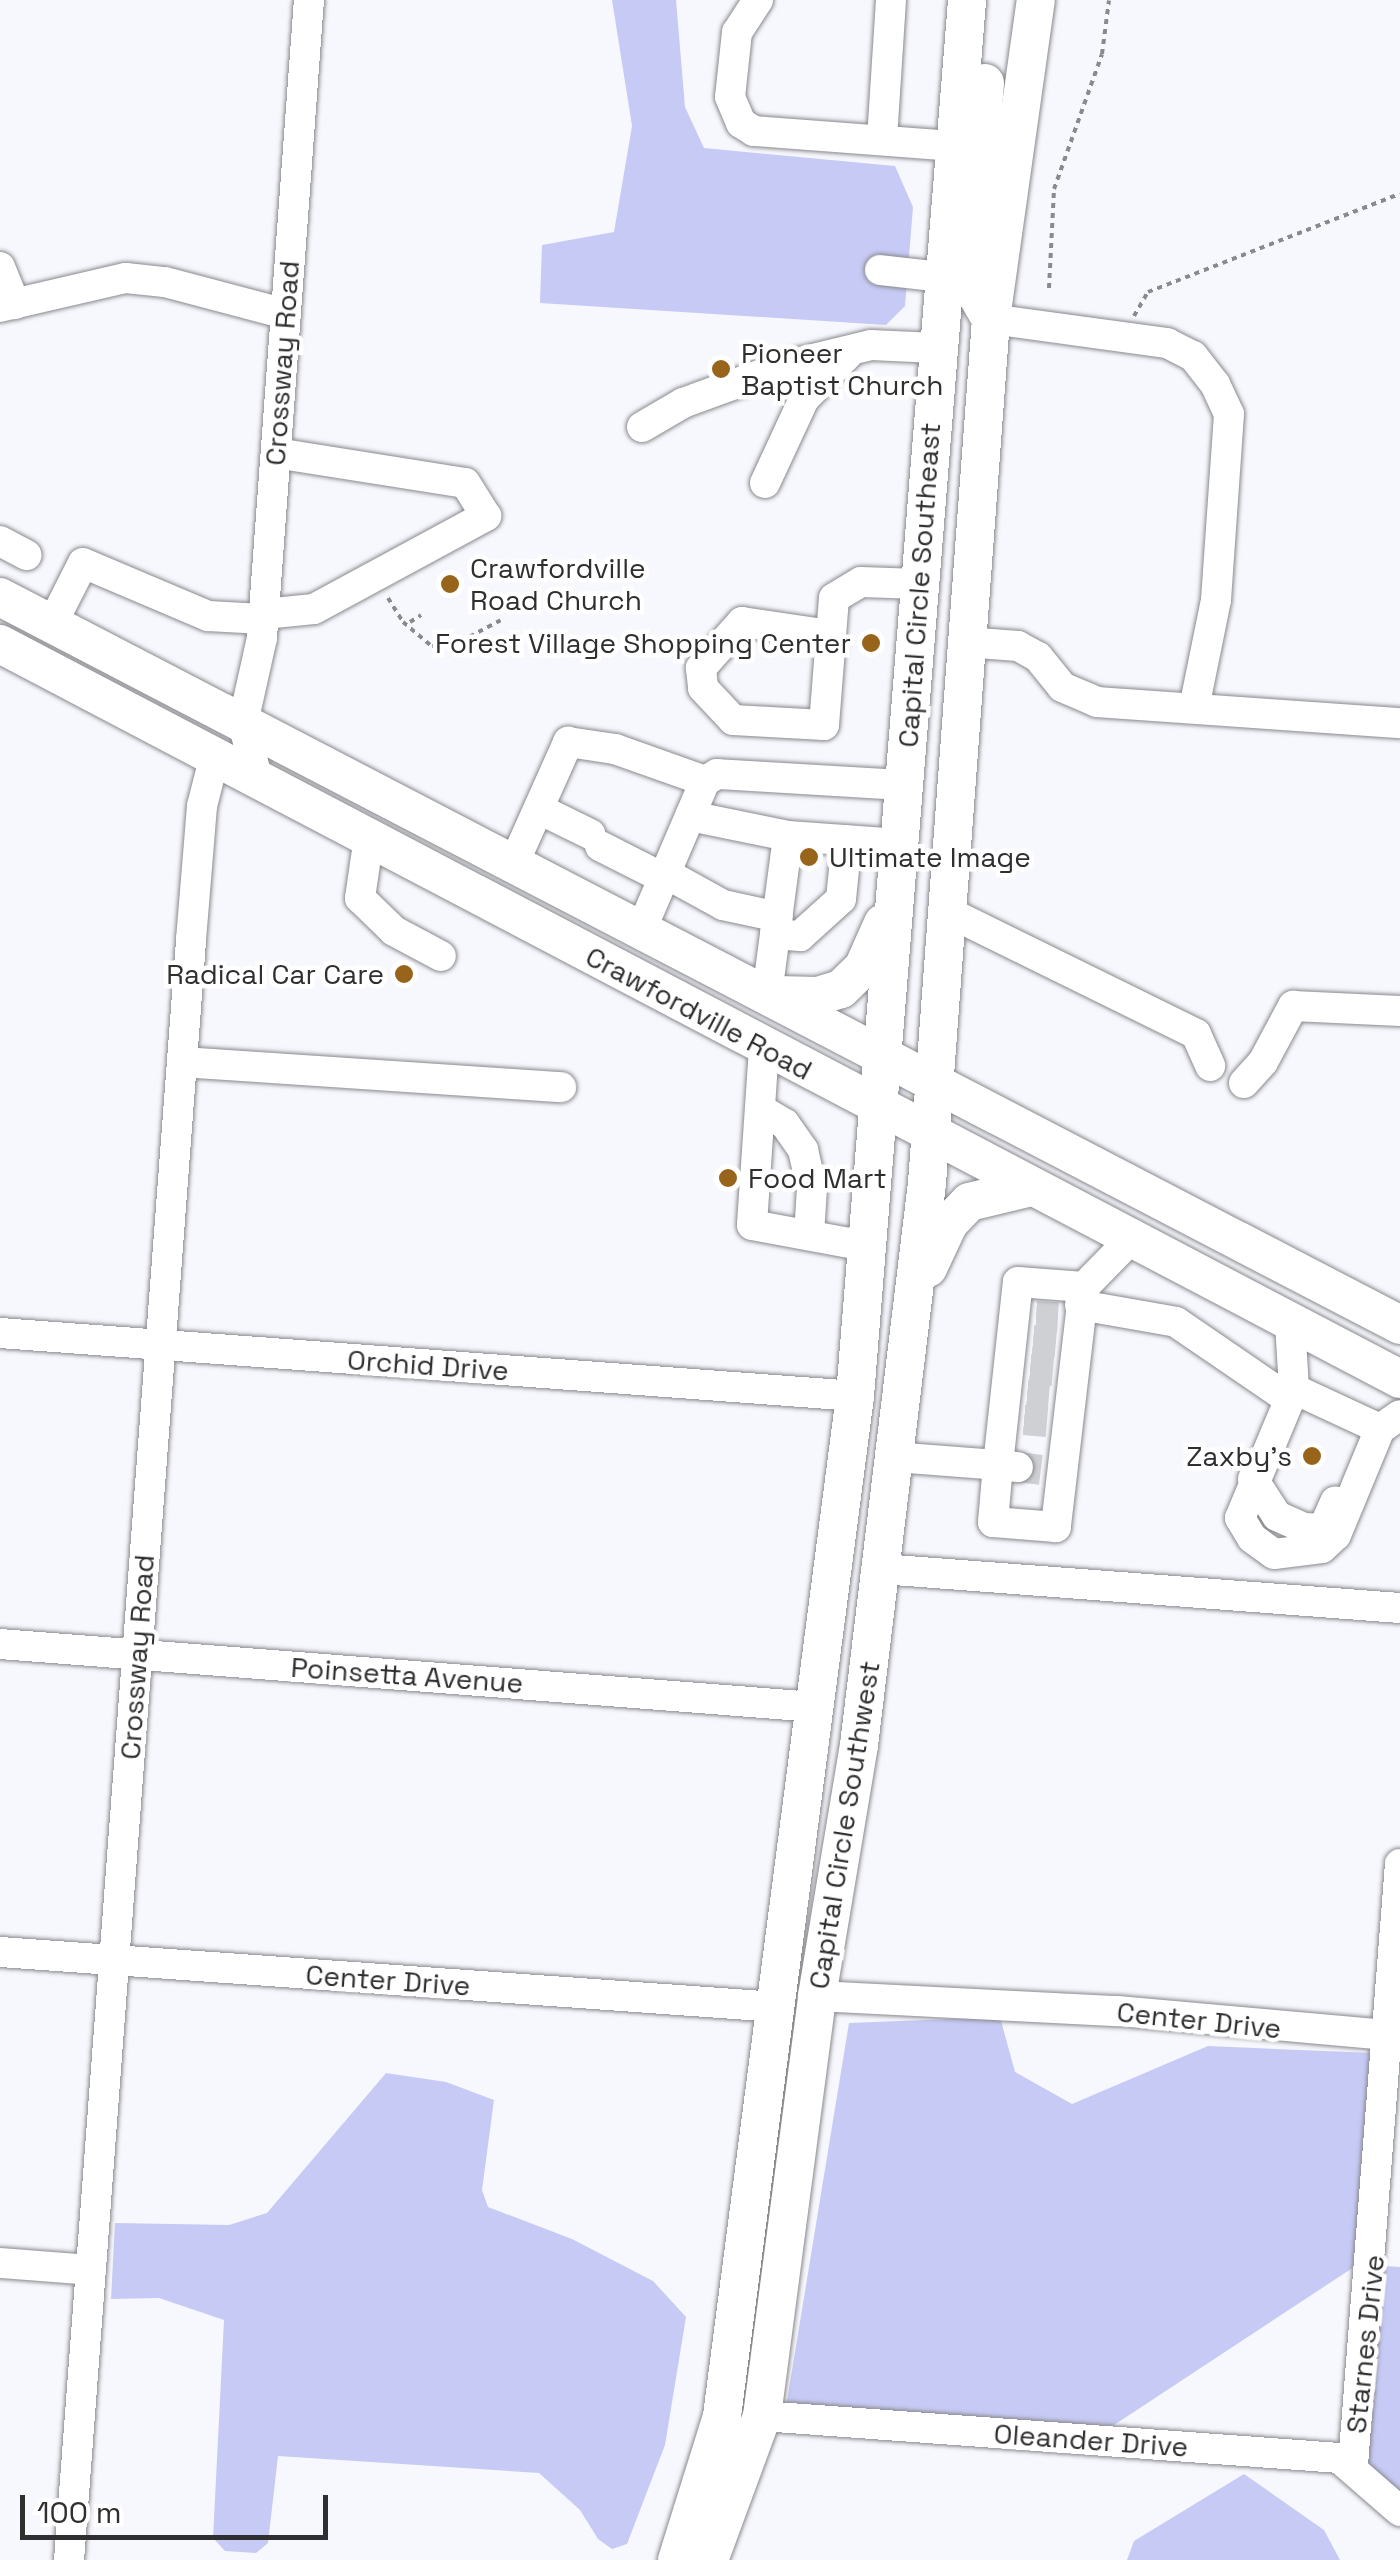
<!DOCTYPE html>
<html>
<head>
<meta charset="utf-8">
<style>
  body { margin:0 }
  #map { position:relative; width:1400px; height:2560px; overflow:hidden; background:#f7f8fd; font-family:"Space Grotesk",sans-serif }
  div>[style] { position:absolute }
  .green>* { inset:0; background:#c7caf5 }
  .minor-tunnel>* { height:30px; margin-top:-15px; transform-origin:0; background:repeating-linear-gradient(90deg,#cfd0d4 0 30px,transparent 0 45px) }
  .path>* { height:4px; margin-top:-2px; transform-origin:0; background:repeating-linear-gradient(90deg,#8a8a8d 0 5px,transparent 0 10px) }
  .roads { filter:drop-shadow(0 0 2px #88898d) drop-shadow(0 0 2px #88898d) }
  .minor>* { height:30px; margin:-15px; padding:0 15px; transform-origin:15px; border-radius:15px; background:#fff }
  .major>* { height:38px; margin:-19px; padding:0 19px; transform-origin:19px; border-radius:19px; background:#fff }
  .dots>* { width:28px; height:28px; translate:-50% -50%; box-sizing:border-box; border:5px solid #fff; border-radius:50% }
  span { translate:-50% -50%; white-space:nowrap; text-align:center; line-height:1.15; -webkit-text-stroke:9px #fff; paint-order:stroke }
  .poi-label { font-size:28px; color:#2f2f31 }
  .left { translate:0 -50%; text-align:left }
  .right { translate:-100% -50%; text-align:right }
  .street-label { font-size:28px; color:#2f2f31 }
  .scale { position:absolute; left:20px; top:2495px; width:308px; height:45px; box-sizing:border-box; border:5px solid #2f2f31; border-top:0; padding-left:12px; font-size:30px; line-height:35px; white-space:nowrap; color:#2f2f31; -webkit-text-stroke:8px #fff; paint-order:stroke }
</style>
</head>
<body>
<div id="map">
  <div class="green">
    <i style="clip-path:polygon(612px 0,676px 0,685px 107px,704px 148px,895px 166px,913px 207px,905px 306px,886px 325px,540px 303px,542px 245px,614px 232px,632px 126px)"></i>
    <i style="clip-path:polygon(1000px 2017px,1015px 2072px,1072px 2104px,1208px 2046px,1372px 2053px,1357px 2265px,1105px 2431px,786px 2407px,849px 2023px)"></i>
    <i style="clip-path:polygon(386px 2073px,446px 2082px,494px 2100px,482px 2190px,488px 2207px,572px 2239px,653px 2281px,686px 2317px,665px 2445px,627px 2544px,612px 2549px,598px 2539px,580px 2510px,539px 2473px,278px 2456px,268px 2543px,256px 2553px,225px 2551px,213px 2538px,224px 2320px,159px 2298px,111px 2299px,115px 2223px,229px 2225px,267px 2213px)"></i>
    <i style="clip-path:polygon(1385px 2266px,1400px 2267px,1400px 2494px,1366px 2462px)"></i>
    <i style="clip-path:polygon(1244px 2474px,1324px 2530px,1340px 2560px,1127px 2560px,1134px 2541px)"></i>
  </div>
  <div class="minor-tunnel">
    <i style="left:1036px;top:1316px;width:22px;rotate:3deg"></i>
    <i style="left:1033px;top:1340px;width:23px;rotate:5deg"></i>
    <i style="left:1030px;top:1369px;width:23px;rotate:5deg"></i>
    <i style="left:1027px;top:1395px;width:22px;rotate:5deg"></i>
    <i style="left:1024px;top:1420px;width:23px;rotate:5deg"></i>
    <i style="left:1018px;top:1467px;width:23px;rotate:7deg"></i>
  </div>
  <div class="path">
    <i style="left:1049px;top:288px;width:99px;rotate:-87.1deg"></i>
    <i style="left:1054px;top:189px;width:143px;rotate:-70.4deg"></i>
    <i style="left:1102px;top:54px;width:54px;rotate:-82.6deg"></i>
    <i style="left:1134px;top:316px;width:28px;rotate:-60deg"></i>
    <i style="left:1148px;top:292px;width:270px;rotate:-21.3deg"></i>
    <i style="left:388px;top:598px;width:28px;rotate:58deg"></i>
    <i style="left:403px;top:622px;width:38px;rotate:40deg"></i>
    <i style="left:432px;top:646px;width:20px"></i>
    <i style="left:452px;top:646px;width:55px;rotate:-28deg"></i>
    <i style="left:410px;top:622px;width:13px;rotate:-32deg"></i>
  </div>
  <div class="roads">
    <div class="minor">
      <i style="left:758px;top:0;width:38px;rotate:123deg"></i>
      <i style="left:737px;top:32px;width:65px;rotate:96.1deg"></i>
      <i style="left:730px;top:97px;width:28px;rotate:67deg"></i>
      <i style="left:741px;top:123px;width:15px;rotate:32deg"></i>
      <i style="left:754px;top:131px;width:200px;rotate:4.3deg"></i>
      <i style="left:882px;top:139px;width:139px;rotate:-86.3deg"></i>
      <i style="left:0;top:267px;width:40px;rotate:68deg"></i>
      <i style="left:880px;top:270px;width:62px;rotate:6.4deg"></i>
      <i style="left:0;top:307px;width:129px;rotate:-13deg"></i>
      <i style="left:126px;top:278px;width:39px;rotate:6deg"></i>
      <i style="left:165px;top:282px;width:125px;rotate:14.8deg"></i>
      <i style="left:991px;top:319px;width:178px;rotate:7.8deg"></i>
      <i style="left:1167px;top:343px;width:29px;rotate:27deg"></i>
      <i style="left:1193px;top:356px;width:36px;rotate:52deg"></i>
      <i style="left:1215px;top:384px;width:33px;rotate:65deg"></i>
      <i style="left:1229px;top:414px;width:186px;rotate:94deg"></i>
      <i style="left:1216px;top:600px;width:110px;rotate:101.5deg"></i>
      <i style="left:642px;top:427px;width:48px;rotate:-30.3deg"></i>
      <i style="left:683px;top:403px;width:108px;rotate:-20.1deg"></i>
      <i style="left:784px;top:366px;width:89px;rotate:-13.6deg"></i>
      <i style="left:871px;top:345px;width:65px;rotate:2.6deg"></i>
      <i style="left:765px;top:483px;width:93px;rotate:-65.1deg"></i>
      <i style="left:804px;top:399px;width:64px;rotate:-45.6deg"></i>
      <i style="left:0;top:541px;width:30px;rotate:28deg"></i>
      <i style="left:264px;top:614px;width:50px;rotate:-5.7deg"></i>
      <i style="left:314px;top:609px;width:196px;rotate:-28.4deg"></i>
      <i style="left:486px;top:516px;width:39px;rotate:-122deg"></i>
      <i style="left:465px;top:483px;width:191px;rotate:-171deg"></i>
      <i style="left:52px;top:624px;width:68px;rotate:-63.1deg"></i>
      <i style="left:83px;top:563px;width:136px;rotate:23deg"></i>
      <i style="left:208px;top:616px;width:55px;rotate:3.1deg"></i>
      <i style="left:830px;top:635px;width:89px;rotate:-171.6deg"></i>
      <i style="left:742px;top:622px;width:62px;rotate:131.7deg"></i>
      <i style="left:701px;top:668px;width:20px;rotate:84deg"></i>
      <i style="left:703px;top:688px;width:44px;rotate:46.8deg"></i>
      <i style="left:733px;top:720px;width:91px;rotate:3.1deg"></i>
      <i style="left:824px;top:725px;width:127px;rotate:-85.5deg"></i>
      <i style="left:834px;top:598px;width:31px;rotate:-31deg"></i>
      <i style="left:861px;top:582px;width:58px;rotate:2deg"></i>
      <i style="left:965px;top:642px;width:53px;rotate:4.3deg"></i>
      <i style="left:1018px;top:646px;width:23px;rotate:29deg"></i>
      <i style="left:1038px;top:657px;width:38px;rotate:51deg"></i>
      <i style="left:1062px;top:687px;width:38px;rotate:23deg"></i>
      <i style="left:1097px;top:702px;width:304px;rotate:4deg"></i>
      <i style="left:257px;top:777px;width:56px;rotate:-104.5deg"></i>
      <i style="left:243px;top:723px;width:87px;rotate:-77.4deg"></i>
      <i style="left:262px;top:638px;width:640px;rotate:-85.79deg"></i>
      <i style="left:541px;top:810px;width:55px;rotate:26.1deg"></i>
      <i style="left:690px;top:816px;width:100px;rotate:11.5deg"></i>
      <i style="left:788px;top:836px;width:112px;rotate:4.1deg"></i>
      <i style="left:369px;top:837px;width:62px;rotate:98.4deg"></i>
      <i style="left:360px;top:898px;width:47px;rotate:44.1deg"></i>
      <i style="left:394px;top:931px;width:53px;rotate:28deg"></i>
      <i style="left:600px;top:846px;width:71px;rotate:26.9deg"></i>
      <i style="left:514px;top:863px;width:133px;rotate:-65.9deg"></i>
      <i style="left:568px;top:742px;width:48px;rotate:8.5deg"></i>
      <i style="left:615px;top:749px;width:96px;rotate:19.6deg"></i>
      <i style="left:665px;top:873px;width:66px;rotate:28.9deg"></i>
      <i style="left:723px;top:905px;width:56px;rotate:12.3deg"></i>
      <i style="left:944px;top:910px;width:281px;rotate:26.2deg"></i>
      <i style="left:1196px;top:1034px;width:35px;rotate:66deg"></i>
      <i style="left:642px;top:928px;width:160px;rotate:-66.8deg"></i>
      <i style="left:705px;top:781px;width:14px;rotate:-30deg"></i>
      <i style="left:717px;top:774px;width:187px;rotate:3.4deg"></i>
      <i style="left:775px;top:934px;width:25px;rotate:5deg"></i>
      <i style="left:800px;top:936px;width:55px;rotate:-42.1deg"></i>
      <i style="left:841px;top:899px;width:59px;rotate:-84.2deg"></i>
      <i style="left:767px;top:994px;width:159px;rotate:-82.4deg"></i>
      <i style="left:764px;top:1048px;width:177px;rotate:93.9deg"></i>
      <i style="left:752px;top:1225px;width:121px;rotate:10.5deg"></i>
      <i style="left:182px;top:1062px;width:380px;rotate:3.8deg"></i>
      <i style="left:1244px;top:1083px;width:28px;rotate:-48deg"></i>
      <i style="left:1263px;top:1062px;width:64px;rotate:-61.8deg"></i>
      <i style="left:1293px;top:1006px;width:107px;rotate:2.7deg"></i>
      <i style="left:760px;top:1109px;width:29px;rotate:31deg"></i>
      <i style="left:785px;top:1124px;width:32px;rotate:55deg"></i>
      <i style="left:803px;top:1150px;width:39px;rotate:77deg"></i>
      <i style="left:812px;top:1188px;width:47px;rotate:93.7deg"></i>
      <i style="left:1084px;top:1287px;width:66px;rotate:-45.6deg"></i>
      <i style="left:1080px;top:1305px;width:97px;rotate:10deg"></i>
      <i style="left:1176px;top:1322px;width:138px;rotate:34.4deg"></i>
      <i style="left:1290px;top:1322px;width:67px;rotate:86.6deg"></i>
      <i style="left:1294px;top:1389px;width:140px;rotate:112.7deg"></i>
      <i style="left:1240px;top:1518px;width:23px;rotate:59deg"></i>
      <i style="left:1252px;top:1538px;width:27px;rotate:36deg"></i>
      <i style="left:1274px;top:1554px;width:48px;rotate:-7.1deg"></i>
      <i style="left:1322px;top:1548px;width:19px;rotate:-43deg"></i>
      <i style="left:1336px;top:1535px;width:115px;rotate:-67.5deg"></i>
      <i style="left:1380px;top:1429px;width:24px;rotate:-35deg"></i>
      <i style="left:0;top:1333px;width:857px;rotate:4.21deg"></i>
      <i style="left:1294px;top:1389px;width:95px;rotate:24.9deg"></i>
      <i style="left:894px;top:1457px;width:104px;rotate:4.4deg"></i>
      <i style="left:998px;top:1465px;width:184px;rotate:-83.8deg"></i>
      <i style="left:1018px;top:1282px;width:66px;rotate:4.3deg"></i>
      <i style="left:1084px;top:1287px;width:242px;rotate:96.7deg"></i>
      <i style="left:1056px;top:1527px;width:63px;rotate:-175.5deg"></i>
      <i style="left:993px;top:1522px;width:57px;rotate:-85deg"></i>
      <i style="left:998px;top:1465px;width:20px;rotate:6deg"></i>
      <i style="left:1253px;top:1479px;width:44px;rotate:57deg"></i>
      <i style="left:1277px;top:1516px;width:30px;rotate:24deg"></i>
      <i style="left:1304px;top:1528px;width:19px;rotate:3deg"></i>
      <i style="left:1323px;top:1529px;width:30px;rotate:-66deg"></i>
      <i style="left:881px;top:1569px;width:520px;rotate:4.3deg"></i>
      <i style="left:0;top:1644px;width:817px;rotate:4.42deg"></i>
      <i style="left:0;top:1952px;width:778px;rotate:4.05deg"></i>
      <i style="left:817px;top:1996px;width:301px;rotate:2.9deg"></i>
      <i style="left:1118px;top:2011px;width:283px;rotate:5.1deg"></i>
      <i style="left:0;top:2263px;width:91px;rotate:4.4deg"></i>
      <i style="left:762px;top:2416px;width:579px;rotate:4.16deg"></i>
      <i style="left:1339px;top:2458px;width:81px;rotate:41deg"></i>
      <i style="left:1353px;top:2465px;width:603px;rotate:-85.53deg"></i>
      <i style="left:69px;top:2560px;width:1625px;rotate:-85.69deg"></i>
      <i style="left:191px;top:940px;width:134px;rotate:-85.3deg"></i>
      <i style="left:202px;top:806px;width:53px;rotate:-75.7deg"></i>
    </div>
    <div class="major">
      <i style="left:985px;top:83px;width:183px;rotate:94.4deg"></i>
      <i style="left:971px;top:265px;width:20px;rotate:90deg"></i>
      <i style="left:971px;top:285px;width:39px;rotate:60deg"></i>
      <i style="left:0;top:597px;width:1578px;rotate:27.47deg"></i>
      <i style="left:0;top:644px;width:1581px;rotate:27.7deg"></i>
      <i style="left:777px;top:995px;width:41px;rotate:1.4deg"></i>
      <i style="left:818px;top:996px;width:24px;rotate:-17deg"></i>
      <i style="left:841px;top:989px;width:30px;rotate:-44deg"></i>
      <i style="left:863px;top:968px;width:49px;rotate:-66deg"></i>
      <i style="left:928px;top:1268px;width:50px;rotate:-65deg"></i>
      <i style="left:949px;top:1223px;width:29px;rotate:-46deg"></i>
      <i style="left:969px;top:1202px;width:64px;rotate:-13.6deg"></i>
      <i style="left:677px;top:2560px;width:151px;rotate:-72.6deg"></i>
      <i style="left:722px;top:2416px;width:1029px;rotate:-82.57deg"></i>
      <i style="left:855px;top:1396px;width:1400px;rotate:-85.41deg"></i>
      <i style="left:709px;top:2560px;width:153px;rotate:-69.8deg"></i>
      <i style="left:762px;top:2416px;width:424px;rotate:-82.5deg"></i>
      <i style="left:817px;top:1996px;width:254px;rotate:-80.5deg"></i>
      <i style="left:859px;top:1745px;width:566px;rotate:-83.1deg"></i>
      <i style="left:927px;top:1183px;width:866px;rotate:-85.76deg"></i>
      <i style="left:991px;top:319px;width:322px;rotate:-82deg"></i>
    </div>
  </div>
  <div class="dots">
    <i style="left:721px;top:369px;background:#98631b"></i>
    <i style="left:450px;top:584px;background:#98631b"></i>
    <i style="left:871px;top:643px;background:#98631b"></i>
    <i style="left:809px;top:857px;background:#98631b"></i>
    <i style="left:404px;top:974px;background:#98631b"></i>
    <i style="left:728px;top:1178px;background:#98631b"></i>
    <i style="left:1312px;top:1456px;background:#98631b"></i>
  </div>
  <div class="poi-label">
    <span class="left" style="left:741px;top:369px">Pioneer<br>Baptist Church</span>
    <span class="left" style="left:470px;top:584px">Crawfordville<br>Road Church</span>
    <span class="right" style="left:851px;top:643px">Forest Village Shopping Center</span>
    <span class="left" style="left:829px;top:857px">Ultimate Image</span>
    <span class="right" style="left:384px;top:974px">Radical Car Care</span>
    <span class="left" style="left:748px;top:1178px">Food Mart</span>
    <span class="right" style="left:1292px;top:1456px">Zaxby's</span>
  </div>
  <div class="street-label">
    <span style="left:282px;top:363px;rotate:-86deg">Crossway Road</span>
    <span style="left:919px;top:585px;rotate:-86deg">Capital Circle Southeast</span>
    <span style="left:699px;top:1013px;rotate:28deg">Crawfordville Road</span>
    <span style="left:428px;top:1365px;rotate:4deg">Orchid Drive</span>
    <span style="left:137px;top:1657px;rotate:-86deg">Crossway Road</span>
    <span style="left:407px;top:1675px;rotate:4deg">Poinsetta Avenue</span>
    <span style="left:844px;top:1825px;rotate:-81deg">Capital Circle Southwest</span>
    <span style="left:388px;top:1980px;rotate:4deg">Center Drive</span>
    <span style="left:1199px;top:2020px;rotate:6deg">Center Drive</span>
    <span style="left:1365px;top:2344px;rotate:-84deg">Starnes Drive</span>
    <span style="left:1091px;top:2440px;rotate:4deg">Oleander Drive</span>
  </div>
  <div class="scale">100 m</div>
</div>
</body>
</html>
